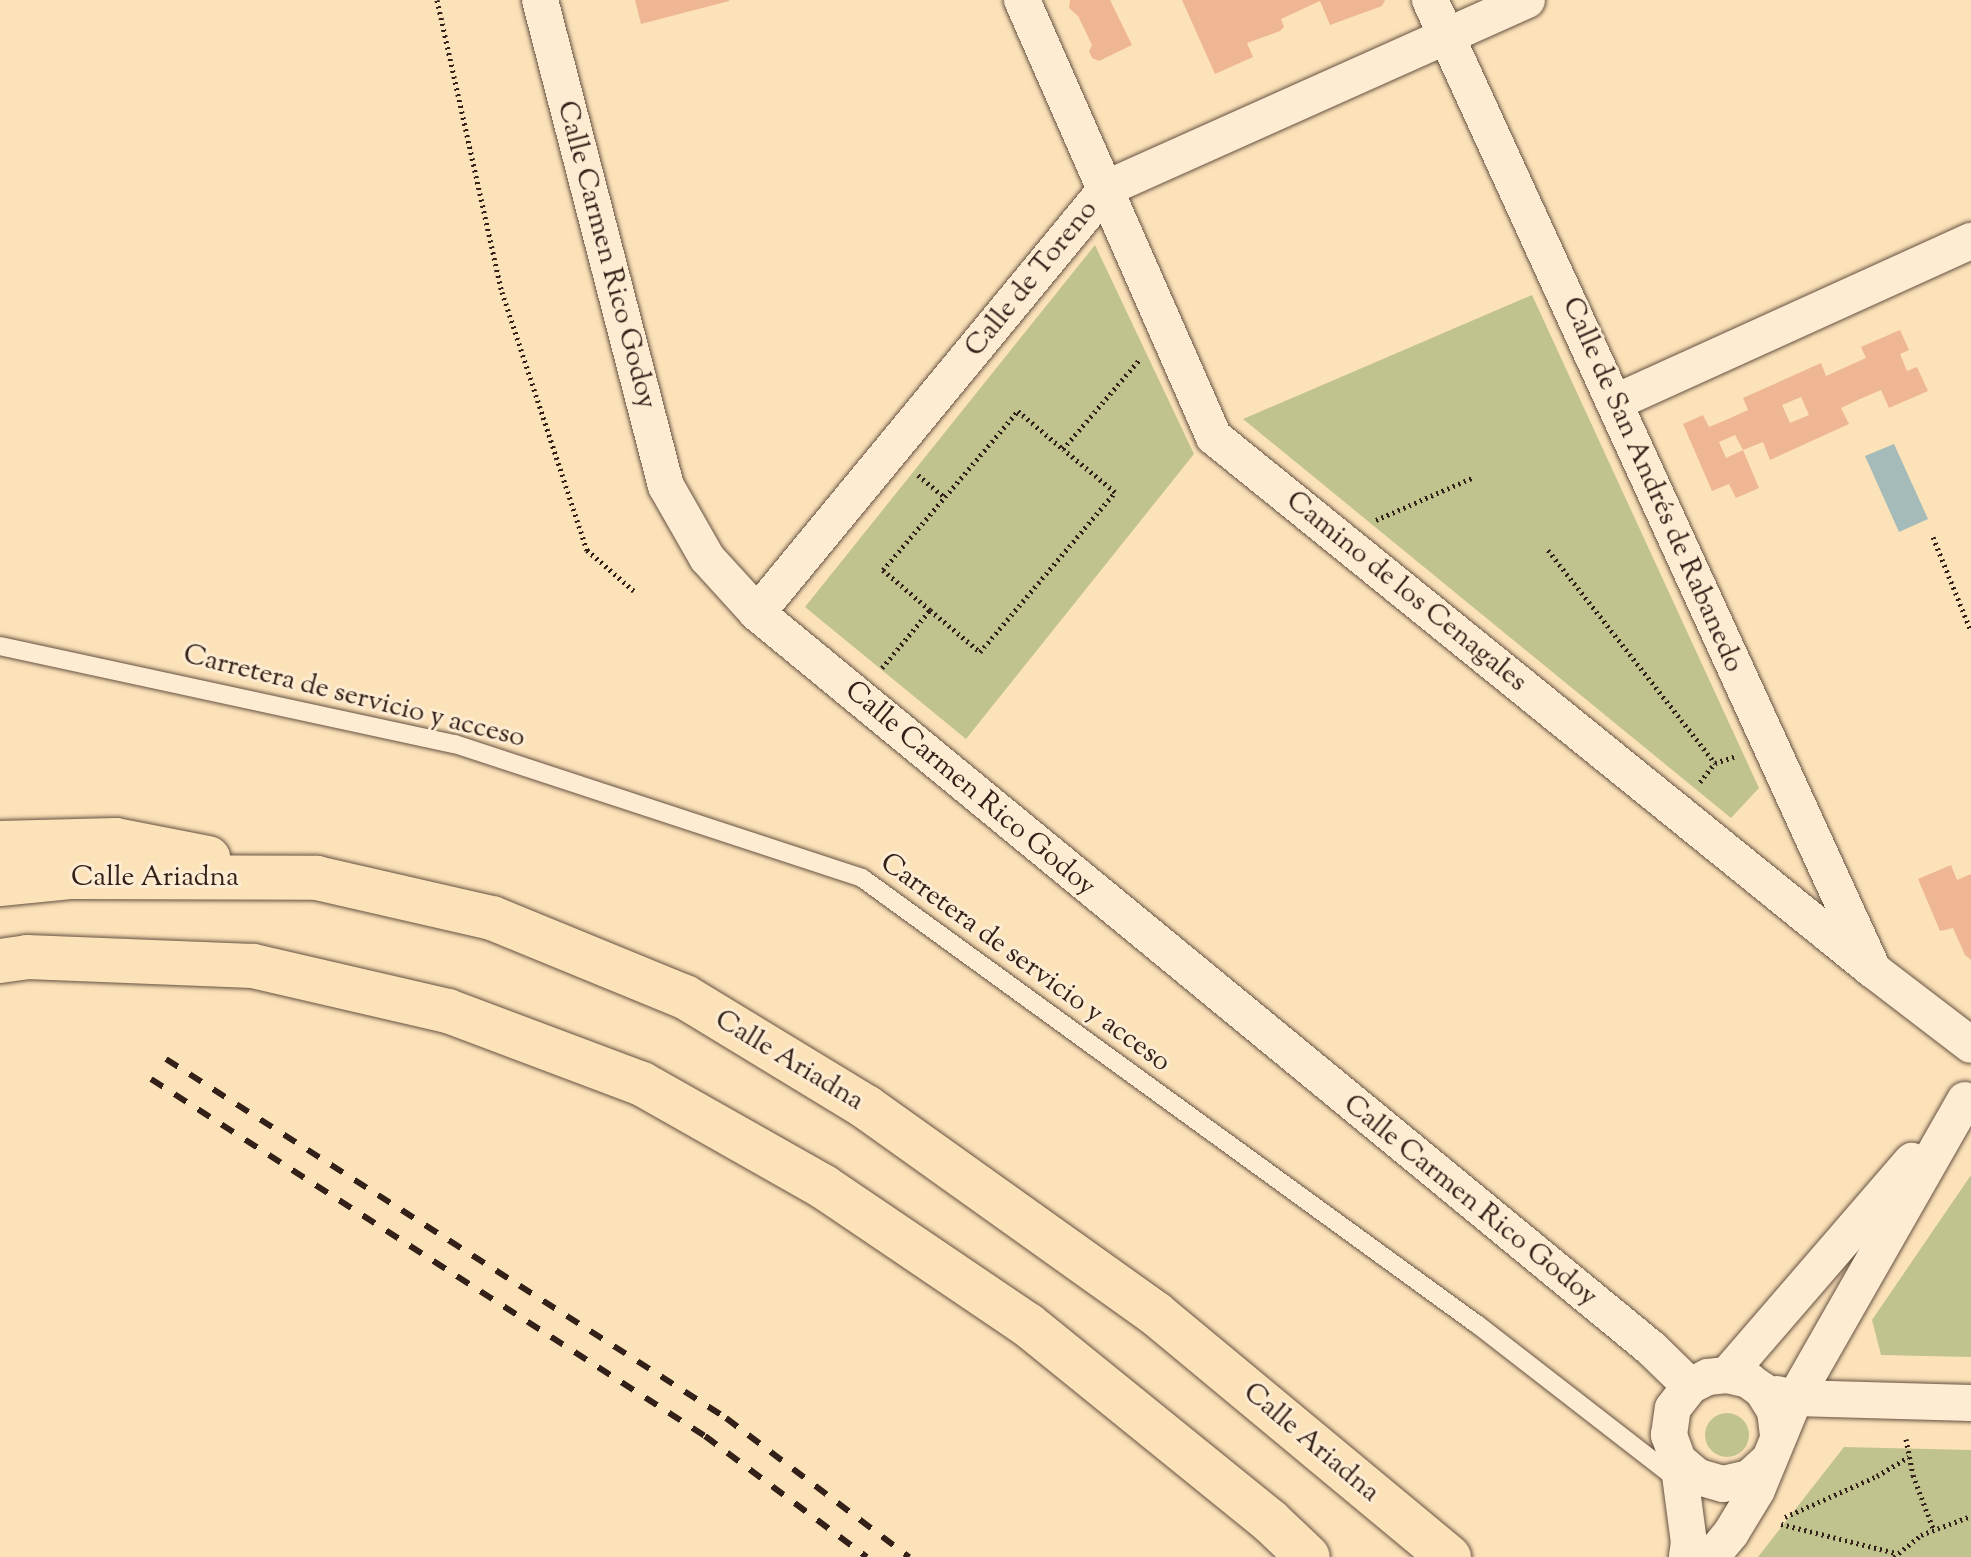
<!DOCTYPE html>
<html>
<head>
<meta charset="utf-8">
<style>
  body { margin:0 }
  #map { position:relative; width:1971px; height:1557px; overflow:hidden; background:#fce2b9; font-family:"Sorts Mill Goudy",serif }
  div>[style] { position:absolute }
  .green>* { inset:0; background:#c1c38e }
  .round { border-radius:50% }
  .water>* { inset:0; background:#a4bbba }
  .building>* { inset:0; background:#efb693 }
  .path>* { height:5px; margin-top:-2.5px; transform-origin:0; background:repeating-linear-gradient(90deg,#332119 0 2px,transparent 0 6px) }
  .roads { filter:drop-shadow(0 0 2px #655141) drop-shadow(0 0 2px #655141) }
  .service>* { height:18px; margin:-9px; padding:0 9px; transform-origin:9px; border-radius:9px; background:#fdecd2 }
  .minor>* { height:36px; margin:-18px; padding:0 18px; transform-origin:18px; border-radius:18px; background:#fdecd2 }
  .motorway>* { height:44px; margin:-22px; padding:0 22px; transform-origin:22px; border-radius:22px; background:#fce2b9 }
  .rail>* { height:6px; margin-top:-3px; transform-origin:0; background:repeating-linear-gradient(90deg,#332119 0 14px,transparent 0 28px) }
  span { translate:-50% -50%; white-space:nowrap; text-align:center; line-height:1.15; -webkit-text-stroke:6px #fdecd2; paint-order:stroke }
  .street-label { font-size:28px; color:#332119 }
</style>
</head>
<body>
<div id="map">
  <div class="green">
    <i style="clip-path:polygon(1095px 245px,1194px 454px,966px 739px,805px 607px)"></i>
    <i style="clip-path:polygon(1532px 295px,1759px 788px,1731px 818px,1243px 419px)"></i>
    <i style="clip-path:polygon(1971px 1175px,1971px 1357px,1881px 1355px,1872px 1320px)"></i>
    <i class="round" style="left:1705px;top:1413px;width:44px;height:44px"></i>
    <i style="clip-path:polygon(1844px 1447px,1971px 1450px,1971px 1557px,1758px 1557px)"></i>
  </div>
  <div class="water">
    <i style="clip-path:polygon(1894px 444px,1928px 519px,1899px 532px,1865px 456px)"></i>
  </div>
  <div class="building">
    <i style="clip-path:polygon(635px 0,729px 0,729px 1px,641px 24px)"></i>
    <i style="clip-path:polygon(1070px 0,1110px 0,1132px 45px,1099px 61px,1092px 58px,1089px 51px,1092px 45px,1078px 16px,1069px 8px)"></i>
    <i style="clip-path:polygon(1182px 0,1385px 0,1382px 6px,1330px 25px,1320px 1px,1281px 19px,1284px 27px,1280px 31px,1247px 43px,1253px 57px,1215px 74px)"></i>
    <i style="clip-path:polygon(evenodd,1900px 330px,1909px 350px,1900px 354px,1907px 371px,1917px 367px,1928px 391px,1889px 408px,1881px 390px,1860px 399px,1841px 408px,1849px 424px,1770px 460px,1763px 442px,1743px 450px,1735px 435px,1719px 442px,1726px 458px,1743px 450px,1759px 488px,1736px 498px,1729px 484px,1712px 491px,1683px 424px,1703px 415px,1709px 427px,1728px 419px,1748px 410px,1743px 398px,1821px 363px,1826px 376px,1866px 358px,1861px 347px,1900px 330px,1801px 397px,1809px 415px,1790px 423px,1782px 405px,1801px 397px)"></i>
    <i style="clip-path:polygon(1951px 865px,1957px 880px,1971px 874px,1971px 960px,1965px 955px,1953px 928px,1940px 931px,1918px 879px)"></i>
  </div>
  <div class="path">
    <i style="left:437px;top:0;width:299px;rotate:77.5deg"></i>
    <i style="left:502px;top:292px;width:272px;rotate:71.8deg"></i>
    <i style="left:587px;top:550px;width:62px;rotate:41.1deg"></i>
    <i style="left:918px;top:475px;width:34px;rotate:40deg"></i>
    <i style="left:1376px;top:520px;width:107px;rotate:-23.7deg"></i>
    <i style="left:1933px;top:537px;width:101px;rotate:68deg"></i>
    <i style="left:1548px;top:550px;width:271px;rotate:51.9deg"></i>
    <i style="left:930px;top:610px;width:62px;rotate:-139.6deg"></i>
    <i style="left:883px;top:570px;width:209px;rotate:-49.7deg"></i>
    <i style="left:1018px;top:411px;width:59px;rotate:40.2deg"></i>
    <i style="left:882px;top:668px;width:75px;rotate:-50.4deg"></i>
    <i style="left:930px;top:610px;width:65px;rotate:40deg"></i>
    <i style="left:980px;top:652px;width:209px;rotate:-49.8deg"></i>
    <i style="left:1115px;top:492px;width:67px;rotate:-140.4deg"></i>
    <i style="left:1063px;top:449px;width:118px;rotate:-49.5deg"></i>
    <i style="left:1700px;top:782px;width:24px;rotate:-52deg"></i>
    <i style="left:1715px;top:763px;width:22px;rotate:-18deg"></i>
    <i style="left:1906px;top:1439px;width:37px;rotate:79deg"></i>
    <i style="left:1913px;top:1475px;width:60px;rotate:69.4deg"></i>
    <i style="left:1785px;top:1517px;width:101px;rotate:-24deg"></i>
    <i style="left:1877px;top:1476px;width:37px;rotate:-31deg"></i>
    <i style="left:1781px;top:1524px;width:119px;rotate:14.2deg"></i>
    <i style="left:1894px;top:1557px;width:35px;rotate:-39deg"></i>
    <i style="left:1921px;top:1535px;width:53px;rotate:-20.8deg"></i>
  </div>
  <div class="roads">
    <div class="service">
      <i style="left:0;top:646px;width:465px;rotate:12.2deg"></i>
      <i style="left:455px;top:744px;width:428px;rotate:18.2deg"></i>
      <i style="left:862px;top:878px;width:761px;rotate:35.97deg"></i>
      <i style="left:1478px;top:1325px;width:254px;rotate:37.8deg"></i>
    </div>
    <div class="minor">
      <i style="left:540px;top:0;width:502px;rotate:75.47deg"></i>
      <i style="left:666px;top:486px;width:83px;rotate:60.3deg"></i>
      <i style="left:707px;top:558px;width:74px;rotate:47.7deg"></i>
      <i style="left:757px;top:613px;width:1157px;rotate:39.43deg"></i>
      <i style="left:1651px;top:1348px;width:54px;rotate:44.3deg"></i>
      <i style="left:1022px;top:0;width:477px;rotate:66.3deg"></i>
      <i style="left:1214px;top:437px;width:848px;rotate:38.97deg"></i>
      <i style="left:1873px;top:970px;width:123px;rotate:37.4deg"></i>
      <i style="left:1430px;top:0;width:1059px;rotate:65.44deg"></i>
      <i style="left:1616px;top:402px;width:390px;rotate:-24.4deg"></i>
      <i style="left:757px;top:613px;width:551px;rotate:-50.53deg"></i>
      <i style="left:1107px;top:188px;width:460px;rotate:-24.1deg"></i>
      <i style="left:1727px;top:1375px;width:283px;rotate:-49.2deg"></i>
      <i style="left:1777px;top:1394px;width:18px;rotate:13deg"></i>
      <i style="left:1795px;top:1398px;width:176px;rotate:1.6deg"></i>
      <i style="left:1678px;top:1460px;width:83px;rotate:82.4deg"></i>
      <i style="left:1689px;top:1542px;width:15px;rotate:98deg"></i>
      <i style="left:1769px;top:1460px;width:27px;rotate:138deg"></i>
      <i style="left:1749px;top:1478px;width:27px;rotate:167deg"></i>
      <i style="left:1723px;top:1484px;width:26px;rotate:-164deg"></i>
      <i style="left:1698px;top:1477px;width:26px;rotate:-140deg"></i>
      <i style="left:1678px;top:1460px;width:27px;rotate:-110deg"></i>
      <i style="left:1669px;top:1435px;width:27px;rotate:-82deg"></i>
      <i style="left:1673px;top:1408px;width:28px;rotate:-52deg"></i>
      <i style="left:1690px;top:1386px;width:20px;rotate:-27deg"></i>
      <i style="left:1708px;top:1377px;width:19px;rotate:-6deg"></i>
      <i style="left:1727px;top:1375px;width:22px;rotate:13deg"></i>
      <i style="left:1748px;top:1380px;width:17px;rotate:36deg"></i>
      <i style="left:1762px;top:1390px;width:25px;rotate:58deg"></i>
      <i style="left:1775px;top:1411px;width:24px;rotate:83deg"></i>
      <i style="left:1711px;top:1557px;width:31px;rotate:-50deg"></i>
      <i style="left:1731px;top:1533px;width:50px;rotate:-58.8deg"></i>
      <i style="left:1757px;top:1490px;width:100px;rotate:-67.6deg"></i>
      <i style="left:1795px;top:1398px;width:343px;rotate:-60.3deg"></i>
    </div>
    <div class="motorway">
      <i style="left:0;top:843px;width:116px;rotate:-1.5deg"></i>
      <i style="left:116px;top:840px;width:94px;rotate:11.1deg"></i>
      <i style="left:0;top:884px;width:70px;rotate:-5.7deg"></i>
      <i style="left:70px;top:877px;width:247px;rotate:0.2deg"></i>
      <i style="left:317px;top:878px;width:180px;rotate:12.9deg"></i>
      <i style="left:492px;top:918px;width:209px;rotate:22.3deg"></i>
      <i style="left:685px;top:997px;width:212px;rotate:31.3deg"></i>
      <i style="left:866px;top:1107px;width:356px;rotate:35.5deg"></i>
      <i style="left:1156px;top:1314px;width:381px;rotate:39.7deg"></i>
      <i style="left:0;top:961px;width:27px;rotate:-8deg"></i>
      <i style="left:27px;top:957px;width:226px;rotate:2.3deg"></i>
      <i style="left:253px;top:966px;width:200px;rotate:13deg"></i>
      <i style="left:448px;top:1011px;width:207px;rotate:20.6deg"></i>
      <i style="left:642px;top:1084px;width:209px;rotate:29.5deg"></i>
      <i style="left:824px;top:1187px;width:246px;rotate:34.1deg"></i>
      <i style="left:1028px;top:1325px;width:311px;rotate:39deg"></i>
      <i style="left:1270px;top:1521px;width:52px;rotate:43.5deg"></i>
    </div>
  </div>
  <div class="rail">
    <i style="left:166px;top:1059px;width:665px;rotate:32.66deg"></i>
    <i style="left:726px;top:1418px;width:230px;rotate:37.2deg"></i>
    <i style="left:151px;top:1079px;width:659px;rotate:32.8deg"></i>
    <i style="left:705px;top:1436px;width:202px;rotate:36.8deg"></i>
  </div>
  <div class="street-label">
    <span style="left:606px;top:255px;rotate:75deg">Calle Carmen Rico Godoy</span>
    <span style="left:1032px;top:279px;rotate:-51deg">Calle de Toreno</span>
    <span style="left:1652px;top:485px;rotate:66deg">Calle de San Andrés de Rabanedo</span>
    <span style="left:1406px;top:592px;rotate:39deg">Camino de los Cenagales</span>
    <span style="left:354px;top:697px;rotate:14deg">Carretera de servicio y acceso</span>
    <span style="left:970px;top:789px;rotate:40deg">Calle Carmen Rico Godoy</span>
    <span style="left:155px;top:878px">Calle Ariadna</span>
    <span style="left:1025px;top:963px;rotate:36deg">Carretera de servicio y acceso</span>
    <span style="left:789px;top:1061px;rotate:31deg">Calle Ariadna</span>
    <span style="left:1470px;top:1201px;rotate:39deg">Calle Carmen Rico Godoy</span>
    <span style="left:1311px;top:1443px;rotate:40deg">Calle Ariadna</span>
  </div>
</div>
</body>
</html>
